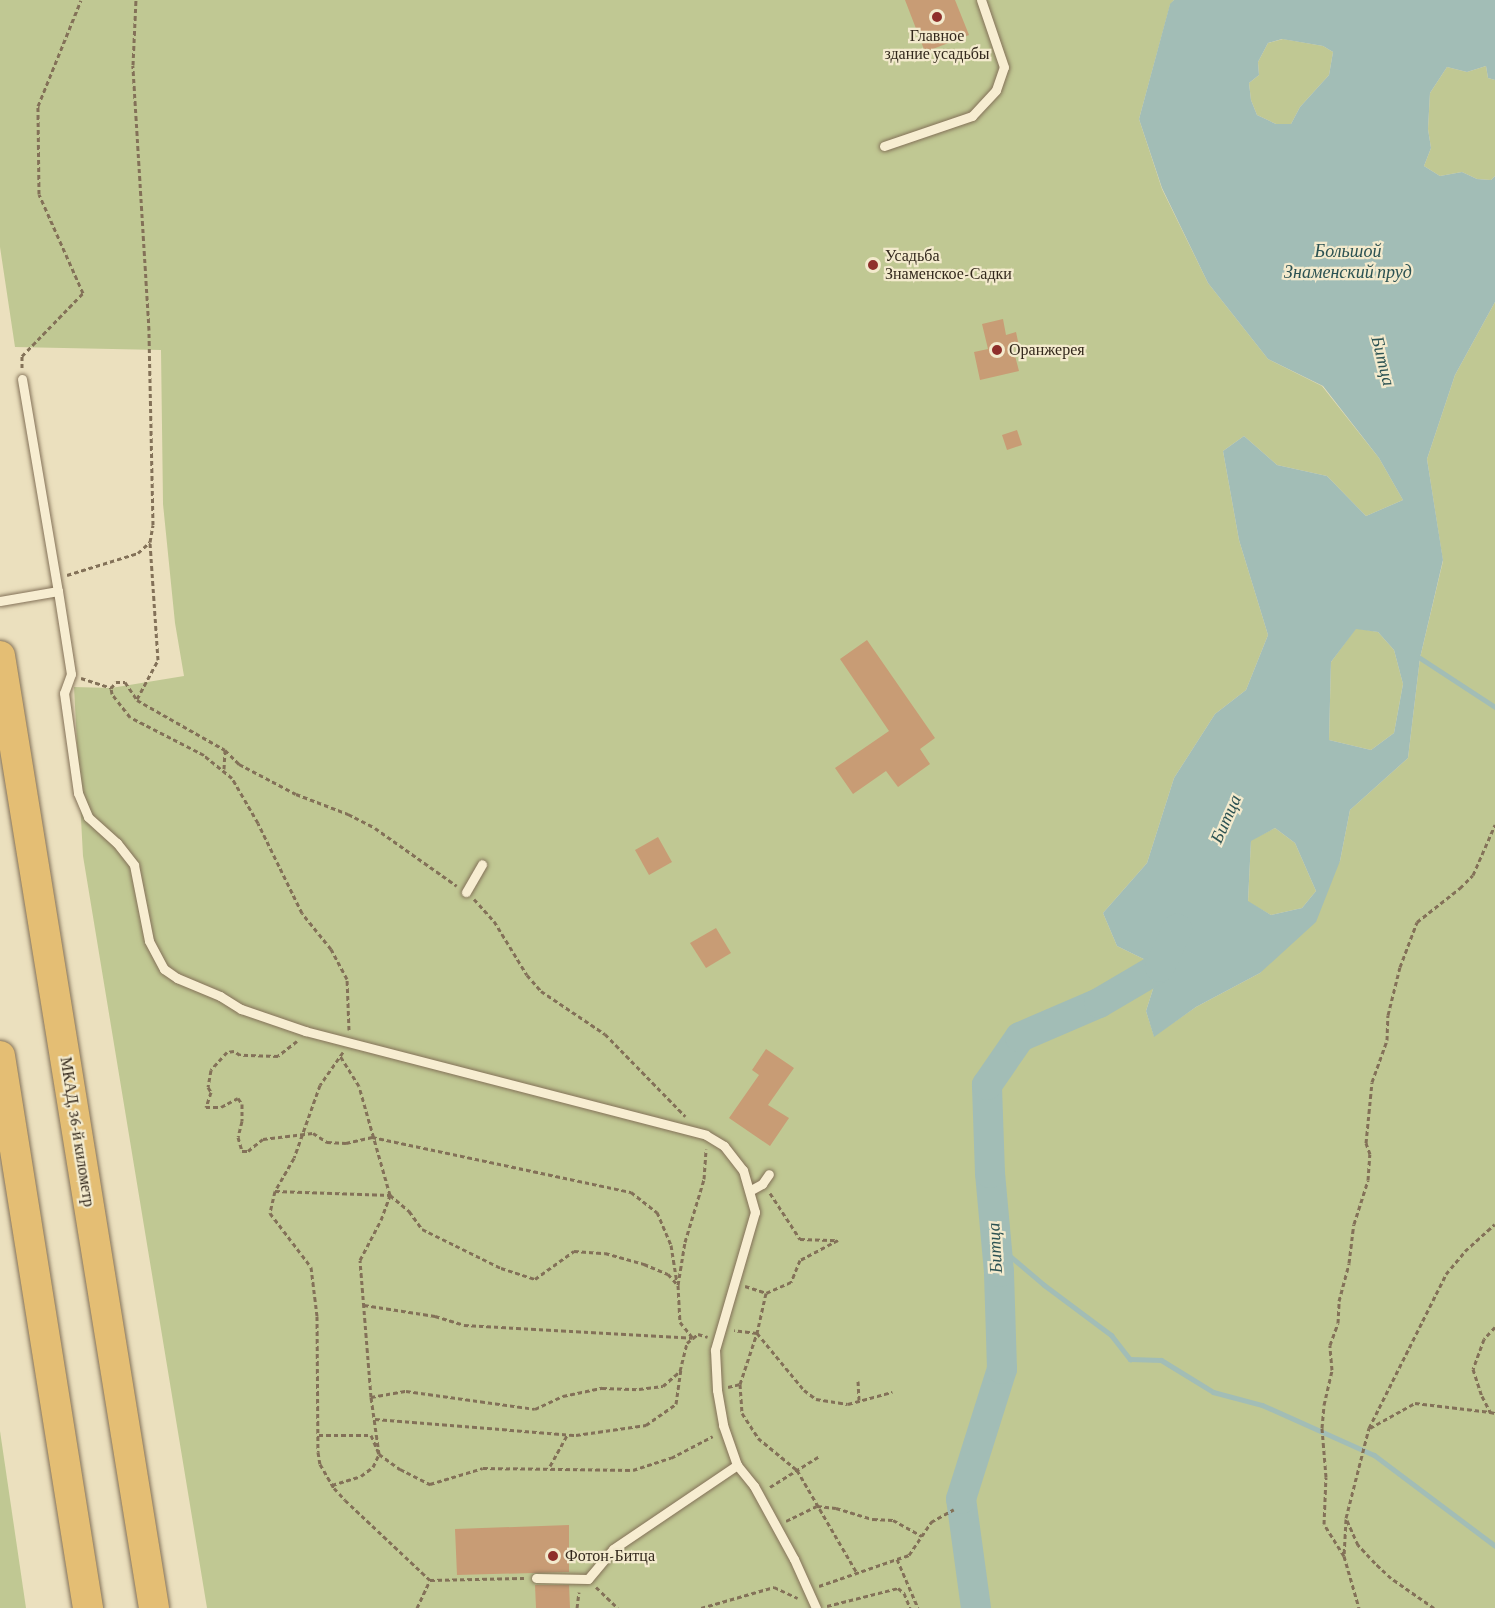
<!DOCTYPE html>
<html>
<head>
<meta charset="utf-8">
<style>
  body { margin:0 }
  #map { position:relative; width:1495px; height:1608px; overflow:hidden; background:#ebe0be; font-family:"Crimson Pro",serif }
  div>[style] { position:absolute }
  .green>* { inset:0; background:#c0c893 }
  .water>* { inset:0; background:#a2bdb6 }
  .stream>* { height:5px; margin:-2.5px; padding:0 2.5px; transform-origin:2.5px; border-radius:2.5px; background:#a2bdb6 }
  .river>* { height:30px; margin:-15px; padding:0 15px; transform-origin:15px; border-radius:15px; background:#a2bdb6 }
  .building>* { inset:0; background:#c89c75 }
  .path>* { height:3px; margin-top:-1.5px; transform-origin:0; background:repeating-linear-gradient(90deg,#837158 0 4.5px,transparent 0 7.5px) }
  .roads { filter:drop-shadow(0 0 2px #837158) drop-shadow(0 0 2px #837158) }
  .service>* { height:9px; margin:-4.5px; padding:0 4.5px; transform-origin:4.5px; border-radius:4.5px; background:#f7edd1 }
  .trunk>* { height:30px; margin:-15px; padding:0 15px; transform-origin:15px; border-radius:15px; background:#e4be74 }
  .dots>* { width:16px; height:16px; translate:-50% -50%; box-sizing:border-box; border:3px solid #f3eacd; border-radius:50% }
  span { translate:-50% -50%; white-space:nowrap; text-align:center; line-height:1.15; -webkit-text-stroke:4.5px #f3eacd; paint-order:stroke }
  .poi-label { font-size:16px; color:#33281c }
  .left { translate:0 -50%; text-align:left }
  .street-label { font-size:16px; color:#33281c }
  .water-label { font-size:18px; color:#2c5252; font-style:italic }
</style>
</head>
<body>
<div id="map">
  <div class="green">
    <i style="clip-path:polygon(0 0,1174px 0,1170px 5px,1139px 119px,1162px 189px,1208px 283px,1268px 359px,1322px 386px,1379px 458px,1403px 500px,1366px 516px,1327px 476px,1277px 465px,1244px 436px,1223px 451px,1239px 540px,1268px 635px,1246px 690px,1215px 714px,1174px 778px,1147px 863px,1103px 913px,1117px 946px,1160px 967px,1146px 1011px,1154px 1036px,1196px 1007px,1260px 973px,1340px 861px,1350px 810px,1408px 758px,1420px 658px,1443px 561px,1427px 459px,1455px 375px,1495px 302px,1495px 1608px,207px 1608px,83px 856px,74px 687px,111px 688px,184px 676px,175px 623px,163px 504px,161px 350px,15px 347px,0 247px)"></i>
    <i style="clip-path:polygon(1283px 39px,1323px 46px,1333px 52px,1329px 75px,1300px 107px,1291px 124px,1276px 124px,1257px 115px,1251px 100px,1249px 83px,1259px 75px,1258px 62px,1268px 43px)"></i>
    <i style="clip-path:polygon(1486px 66px,1488px 78px,1495px 80px,1495px 176px,1491px 180px,1477px 179px,1462px 172px,1440px 176px,1424px 166px,1431px 148px,1428px 129px,1430px 93px,1447px 67px,1467px 72px)"></i>
    <i style="clip-path:polygon(1356px 628px,1378px 632px,1394px 650px,1403px 684px,1394px 733px,1371px 750px,1329px 740px,1331px 662px)"></i>
    <i style="clip-path:polygon(1275px 828px,1295px 843px,1316px 891px,1302px 908px,1271px 915px,1248px 902px,1251px 840px)"></i>
    <i style="clip-path:polygon(0 1431px,26px 1608px,0 1608px)"></i>
  </div>
  <div class="water">
    <i style="clip-path:polygon(evenodd,1174px 0,1495px 0,1495px 80px,1488px 78px,1486px 66px,1467px 72px,1447px 67px,1430px 93px,1428px 129px,1431px 148px,1424px 166px,1440px 176px,1462px 172px,1477px 179px,1491px 180px,1495px 176px,1495px 302px,1455px 375px,1427px 459px,1443px 560px,1420px 658px,1408px 758px,1350px 810px,1340px 861px,1316px 922px,1260px 973px,1196px 1007px,1154px 1037px,1146px 1011px,1160px 967px,1117px 946px,1103px 913px,1147px 863px,1174px 778px,1215px 714px,1246px 690px,1268px 635px,1239px 540px,1223px 451px,1244px 436px,1277px 465px,1327px 476px,1366px 516px,1403px 500px,1379px 458px,1323px 386px,1268px 359px,1208px 283px,1162px 188px,1139px 119px,1170px 4px,1174px 0,1282px 39px,1323px 46px,1333px 52px,1329px 75px,1300px 107px,1291px 124px,1276px 124px,1257px 115px,1251px 100px,1249px 83px,1259px 75px,1258px 62px,1268px 43px,1282px 39px,1174px 0,1356px 629px,1378px 632px,1394px 650px,1403px 684px,1394px 733px,1371px 750px,1329px 740px,1331px 662px,1356px 629px,1174px 0,1275px 828px,1295px 843px,1316px 891px,1302px 908px,1271px 915px,1248px 901px,1251px 841px,1275px 828px)"></i>
  </div>
  <div class="stream">
    <i style="left:1420px;top:658px;width:90px;rotate:33.2deg"></i>
    <i style="left:997px;top:1245px;width:62px;rotate:40.4deg"></i>
    <i style="left:1044px;top:1285px;width:84px;rotate:36.7deg"></i>
    <i style="left:1111px;top:1335px;width:31px;rotate:52deg"></i>
    <i style="left:1130px;top:1359px;width:31px;rotate:2deg"></i>
    <i style="left:1161px;top:1360px;width:61px;rotate:31.6deg"></i>
    <i style="left:1213px;top:1392px;width:51px;rotate:14.9deg"></i>
    <i style="left:1262px;top:1405px;width:123px;rotate:24.1deg"></i>
    <i style="left:1374px;top:1455px;width:151px;rotate:36.9deg"></i>
  </div>
  <div class="river">
    <i style="left:976px;top:1608px;width:110px;rotate:-97.8deg"></i>
    <i style="left:961px;top:1499px;width:136px;rotate:-72.5deg"></i>
    <i style="left:1002px;top:1369px;width:97px;rotate:-91.8deg"></i>
    <i style="left:999px;top:1272px;width:99px;rotate:-95.2deg"></i>
    <i style="left:990px;top:1173px;width:88px;rotate:-92deg"></i>
    <i style="left:987px;top:1085px;width:58px;rotate:-55.5deg"></i>
    <i style="left:1020px;top:1037px;width:86px;rotate:-23.3deg"></i>
    <i style="left:1099px;top:1003px;width:71px;rotate:-30.5deg"></i>
    <i style="left:1160px;top:967px;width:42px;rotate:-65.9deg"></i>
  </div>
  <div class="building">
    <i style="clip-path:polygon(905px 0,955px 0,969px 35px,925px 52px)"></i>
    <i style="clip-path:polygon(1003px 319px,1006px 335px,1016px 332px,1019px 346px,1013px 348px,1019px 371px,980px 380px,974px 352px,988px 349px,982px 324px)"></i>
    <i style="clip-path:polygon(1017px 430px,1022px 445px,1007px 450px,1002px 435px)"></i>
    <i style="clip-path:polygon(867px 640px,935px 738px,920px 749px,930px 764px,898px 787px,886px 771px,853px 794px,835px 768px,889px 731px,840px 659px)"></i>
    <i style="clip-path:polygon(658px 837px,672px 862px,649px 875px,635px 850px)"></i>
    <i style="clip-path:polygon(716px 928px,731px 953px,706px 968px,690px 943px)"></i>
    <i style="clip-path:polygon(766px 1049px,794px 1068px,768px 1105px,789px 1118px,770px 1146px,729px 1118px,759px 1075px,752px 1070px)"></i>
    <i style="clip-path:polygon(569px 1525px,569px 1572px,457px 1575px,455px 1529px)"></i>
    <i style="clip-path:polygon(535px 1585px,569px 1585px,570px 1608px,536px 1608px)"></i>
  </div>
  <div class="path">
    <i style="left:22px;top:368px;width:12px;rotate:-90deg"></i>
    <i style="left:22px;top:356px;width:88px;rotate:-45.9deg"></i>
    <i style="left:83px;top:293px;width:108px;rotate:-114deg"></i>
    <i style="left:39px;top:194px;width:88px;rotate:-90.7deg"></i>
    <i style="left:38px;top:106px;width:114px;rotate:-67.9deg"></i>
    <i style="left:67px;top:575px;width:74px;rotate:-17.2deg"></i>
    <i style="left:138px;top:553px;width:16px;rotate:-43deg"></i>
    <i style="left:150px;top:542px;width:17px;rotate:-80deg"></i>
    <i style="left:153px;top:525px;width:195px;rotate:-91.2deg"></i>
    <i style="left:149px;top:330px;width:265px;rotate:-93.5deg"></i>
    <i style="left:133px;top:65px;width:65px;rotate:-87.4deg"></i>
    <i style="left:81px;top:678px;width:32px;rotate:18deg"></i>
    <i style="left:137px;top:699px;width:44px;rotate:-61.7deg"></i>
    <i style="left:158px;top:660px;width:118px;rotate:-93.9deg"></i>
    <i style="left:224px;top:769px;width:19px;rotate:-87deg"></i>
    <i style="left:474px;top:899px;width:30px;rotate:48deg"></i>
    <i style="left:494px;top:921px;width:63px;rotate:58.6deg"></i>
    <i style="left:527px;top:975px;width:21px;rotate:49deg"></i>
    <i style="left:541px;top:991px;width:77px;rotate:33.9deg"></i>
    <i style="left:605px;top:1034px;width:115px;rotate:45.7deg"></i>
    <i style="left:349px;top:1030px;width:51px;rotate:-92.2deg"></i>
    <i style="left:347px;top:979px;width:34px;rotate:-118deg"></i>
    <i style="left:331px;top:949px;width:46px;rotate:-128.9deg"></i>
    <i style="left:302px;top:913px;width:100px;rotate:-116.1deg"></i>
    <i style="left:258px;top:823px;width:52px;rotate:-120deg"></i>
    <i style="left:232px;top:778px;width:36px;rotate:-141deg"></i>
    <i style="left:204px;top:755px;width:83px;rotate:-152.8deg"></i>
    <i style="left:130px;top:717px;width:29px;rotate:-128deg"></i>
    <i style="left:112px;top:694px;width:6px;rotate:-99deg"></i>
    <i style="left:111px;top:688px;width:8px;rotate:-50deg"></i>
    <i style="left:116px;top:682px;width:9px"></i>
    <i style="left:125px;top:682px;width:22px;rotate:56deg"></i>
    <i style="left:137px;top:700px;width:101px;rotate:29.6deg"></i>
    <i style="left:225px;top:750px;width:20px;rotate:45deg"></i>
    <i style="left:239px;top:764px;width:64px;rotate:27.8deg"></i>
    <i style="left:296px;top:794px;width:56px;rotate:21deg"></i>
    <i style="left:348px;top:814px;width:30px;rotate:27deg"></i>
    <i style="left:375px;top:828px;width:100px;rotate:35.3deg"></i>
    <i style="left:297px;top:1041px;width:24px;rotate:142deg"></i>
    <i style="left:278px;top:1056px;width:38px;rotate:-178deg"></i>
    <i style="left:240px;top:1055px;width:7px;rotate:-146deg"></i>
    <i style="left:234px;top:1051px;width:7px;rotate:172deg"></i>
    <i style="left:227px;top:1052px;width:24px;rotate:132deg"></i>
    <i style="left:211px;top:1070px;width:17px;rotate:100deg"></i>
    <i style="left:208px;top:1087px;width:6px;rotate:59deg"></i>
    <i style="left:211px;top:1092px;width:16px;rotate:108deg"></i>
    <i style="left:206px;top:1107px;width:15px"></i>
    <i style="left:221px;top:1107px;width:19px;rotate:-28deg"></i>
    <i style="left:238px;top:1098px;width:7px;rotate:56deg"></i>
    <i style="left:242px;top:1104px;width:17px;rotate:90deg"></i>
    <i style="left:242px;top:1121px;width:16px;rotate:104deg"></i>
    <i style="left:238px;top:1137px;width:15px;rotate:74deg"></i>
    <i style="left:242px;top:1151px;width:6px"></i>
    <i style="left:248px;top:1151px;width:19px;rotate:-39deg"></i>
    <i style="left:263px;top:1139px;width:50px;rotate:-6.8deg"></i>
    <i style="left:313px;top:1133px;width:17px;rotate:33deg"></i>
    <i style="left:327px;top:1142px;width:19px;rotate:3deg"></i>
    <i style="left:346px;top:1143px;width:27px;rotate:-13deg"></i>
    <i style="left:372px;top:1137px;width:265px;rotate:12deg"></i>
    <i style="left:631px;top:1192px;width:33px;rotate:38deg"></i>
    <i style="left:657px;top:1212px;width:36px;rotate:67deg"></i>
    <i style="left:671px;top:1245px;width:37px;rotate:81deg"></i>
    <i style="left:343px;top:1052px;width:40px;rotate:124.9deg"></i>
    <i style="left:320px;top:1085px;width:77px;rotate:109.6deg"></i>
    <i style="left:294px;top:1158px;width:38px;rotate:120deg"></i>
    <i style="left:275px;top:1191px;width:23px;rotate:103deg"></i>
    <i style="left:270px;top:1213px;width:68px;rotate:52.8deg"></i>
    <i style="left:311px;top:1267px;width:49px;rotate:83deg"></i>
    <i style="left:317px;top:1316px;width:136px;rotate:89.6deg"></i>
    <i style="left:318px;top:1452px;width:12px;rotate:81deg"></i>
    <i style="left:320px;top:1464px;width:28px;rotate:60deg"></i>
    <i style="left:334px;top:1488px;width:16px;rotate:47deg"></i>
    <i style="left:345px;top:1500px;width:117px;rotate:43.3deg"></i>
    <i style="left:430px;top:1580px;width:94px;rotate:-1.2deg"></i>
    <i style="left:275px;top:1191px;width:115px;rotate:2deg"></i>
    <i style="left:390px;top:1195px;width:25px;rotate:40deg"></i>
    <i style="left:409px;top:1211px;width:22px;rotate:54deg"></i>
    <i style="left:422px;top:1229px;width:88px;rotate:26.3deg"></i>
    <i style="left:501px;top:1268px;width:36px;rotate:18deg"></i>
    <i style="left:535px;top:1279px;width:48px;rotate:-35.7deg"></i>
    <i style="left:574px;top:1251px;width:31px;rotate:4deg"></i>
    <i style="left:605px;top:1253px;width:41px;rotate:15.8deg"></i>
    <i style="left:644px;top:1264px;width:26px;rotate:23deg"></i>
    <i style="left:668px;top:1274px;width:15px;rotate:48deg"></i>
    <i style="left:678px;top:1285px;width:37px;rotate:87deg"></i>
    <i style="left:680px;top:1322px;width:21px;rotate:51deg"></i>
    <i style="left:770px;top:1193px;width:55px;rotate:56.9deg"></i>
    <i style="left:800px;top:1239px;width:38px;rotate:2deg"></i>
    <i style="left:838px;top:1240px;width:43px;rotate:152.2deg"></i>
    <i style="left:800px;top:1260px;width:24px;rotate:112deg"></i>
    <i style="left:791px;top:1282px;width:27px;rotate:156deg"></i>
    <i style="left:766px;top:1293px;width:41px;rotate:102.7deg"></i>
    <i style="left:757px;top:1333px;width:74px;rotate:50.5deg"></i>
    <i style="left:804px;top:1390px;width:15px;rotate:37deg"></i>
    <i style="left:816px;top:1399px;width:32px;rotate:9deg"></i>
    <i style="left:848px;top:1404px;width:46px;rotate:-15.3deg"></i>
    <i style="left:678px;top:1285px;width:44px;rotate:-80.8deg"></i>
    <i style="left:685px;top:1242px;width:66px;rotate:-73.2deg"></i>
    <i style="left:704px;top:1179px;width:30px;rotate:-86deg"></i>
    <i style="left:745px;top:1286px;width:22px;rotate:18deg"></i>
    <i style="left:364px;top:1305px;width:72px;rotate:8.8deg"></i>
    <i style="left:435px;top:1316px;width:30px;rotate:17deg"></i>
    <i style="left:464px;top:1325px;width:229px;rotate:3.2deg"></i>
    <i style="left:1495px;top:1327px;width:16px;rotate:133deg"></i>
    <i style="left:1484px;top:1339px;width:32px;rotate:110deg"></i>
    <i style="left:1473px;top:1369px;width:28px;rotate:72deg"></i>
    <i style="left:1482px;top:1396px;width:18px;rotate:63deg"></i>
    <i style="left:1490px;top:1412px;width:5px;rotate:11deg"></i>
    <i style="left:858px;top:1381px;width:19px;rotate:87deg"></i>
    <i style="left:740px;top:1384px;width:29px;rotate:86deg"></i>
    <i style="left:742px;top:1413px;width:30px;rotate:57deg"></i>
    <i style="left:758px;top:1438px;width:50px;rotate:39.4deg"></i>
    <i style="left:797px;top:1470px;width:119px;rotate:59.8deg"></i>
    <i style="left:728px;top:1387px;width:12px;rotate:-14deg"></i>
    <i style="left:740px;top:1384px;width:54px;rotate:-71.6deg"></i>
    <i style="left:757px;top:1333px;width:23px;rotate:-173deg"></i>
    <i style="left:371px;top:1397px;width:36px;rotate:-10deg"></i>
    <i style="left:406px;top:1391px;width:130px;rotate:7.9deg"></i>
    <i style="left:535px;top:1409px;width:31px;rotate:-25deg"></i>
    <i style="left:563px;top:1396px;width:40px;rotate:-12deg"></i>
    <i style="left:602px;top:1388px;width:37px;rotate:2deg"></i>
    <i style="left:639px;top:1389px;width:24px;rotate:-7deg"></i>
    <i style="left:663px;top:1386px;width:23px;rotate:-41deg"></i>
    <i style="left:680px;top:1371px;width:29px;rotate:-76deg"></i>
    <i style="left:687px;top:1343px;width:14px;rotate:-39deg"></i>
    <i style="left:698px;top:1334px;width:10px;rotate:17deg"></i>
    <i style="left:375px;top:1419px;width:202px;rotate:4.6deg"></i>
    <i style="left:576px;top:1435px;width:71px;rotate:-8.1deg"></i>
    <i style="left:646px;top:1425px;width:37px;rotate:-35deg"></i>
    <i style="left:676px;top:1404px;width:34px;rotate:-82deg"></i>
    <i style="left:1370px;top:1428px;width:51px;rotate:-29.1deg"></i>
    <i style="left:1415px;top:1403px;width:76px;rotate:6.8deg"></i>
    <i style="left:319px;top:1435px;width:52px"></i>
    <i style="left:371px;top:1435px;width:21px;rotate:67deg"></i>
    <i style="left:379px;top:1454px;width:26px;rotate:36deg"></i>
    <i style="left:400px;top:1469px;width:34px;rotate:27deg"></i>
    <i style="left:430px;top:1484px;width:55px;rotate:-16.8deg"></i>
    <i style="left:483px;top:1468px;width:150px;rotate:0.8deg"></i>
    <i style="left:633px;top:1470px;width:40px;rotate:-18deg"></i>
    <i style="left:671px;top:1458px;width:47px;rotate:-27.6deg"></i>
    <i style="left:550px;top:1466px;width:35px;rotate:-61deg"></i>
    <i style="left:332px;top:1485px;width:30px;rotate:-17deg"></i>
    <i style="left:361px;top:1476px;width:15px;rotate:-37deg"></i>
    <i style="left:373px;top:1467px;width:14px;rotate:-65deg"></i>
    <i style="left:379px;top:1454px;width:58px;rotate:-98deg"></i>
    <i style="left:371px;top:1397px;width:137px;rotate:-94.6deg"></i>
    <i style="left:360px;top:1260px;width:45px;rotate:-62.3deg"></i>
    <i style="left:381px;top:1220px;width:27px;rotate:-70deg"></i>
    <i style="left:390px;top:1195px;width:113px;rotate:-105.9deg"></i>
    <i style="left:359px;top:1086px;width:36px;rotate:-122deg"></i>
    <i style="left:770px;top:1487px;width:57px;rotate:-32deg"></i>
    <i style="left:1346px;top:1519px;width:37px;rotate:93deg"></i>
    <i style="left:1344px;top:1556px;width:54px;rotate:73.9deg"></i>
    <i style="left:786px;top:1521px;width:34px;rotate:-26deg"></i>
    <i style="left:817px;top:1506px;width:19px;rotate:6deg"></i>
    <i style="left:836px;top:1508px;width:39px;rotate:17deg"></i>
    <i style="left:873px;top:1519px;width:20px;rotate:3deg"></i>
    <i style="left:893px;top:1520px;width:33px;rotate:29deg"></i>
    <i style="left:1344px;top:1556px;width:38px;rotate:-122deg"></i>
    <i style="left:1324px;top:1524px;width:47px;rotate:-87.6deg"></i>
    <i style="left:1326px;top:1477px;width:49px;rotate:-94.7deg"></i>
    <i style="left:1322px;top:1428px;width:23px;rotate:-85deg"></i>
    <i style="left:1324px;top:1405px;width:36px;rotate:-77deg"></i>
    <i style="left:1332px;top:1370px;width:25px;rotate:-95deg"></i>
    <i style="left:1330px;top:1345px;width:23px;rotate:-70deg"></i>
    <i style="left:1338px;top:1323px;width:22px;rotate:-87deg"></i>
    <i style="left:1339px;top:1301px;width:39px;rotate:-75deg"></i>
    <i style="left:1349px;top:1263px;width:39px;rotate:-83deg"></i>
    <i style="left:1354px;top:1224px;width:46px;rotate:-72.3deg"></i>
    <i style="left:1368px;top:1180px;width:26px;rotate:-86deg"></i>
    <i style="left:1370px;top:1154px;width:12px;rotate:-110deg"></i>
    <i style="left:1366px;top:1143px;width:61px;rotate:-84.4deg"></i>
    <i style="left:1372px;top:1082px;width:45px;rotate:-70.3deg"></i>
    <i style="left:1387px;top:1040px;width:25px;rotate:-88deg"></i>
    <i style="left:1388px;top:1015px;width:49px;rotate:-76deg"></i>
    <i style="left:1400px;top:967px;width:48px;rotate:-69.3deg"></i>
    <i style="left:1417px;top:922px;width:55px;rotate:-38.3deg"></i>
    <i style="left:1460px;top:888px;width:18px;rotate:-45deg"></i>
    <i style="left:1473px;top:875px;width:55px;rotate:-66.3deg"></i>
    <i style="left:897px;top:1559px;width:13px;rotate:-18deg"></i>
    <i style="left:909px;top:1555px;width:40px;rotate:-56deg"></i>
    <i style="left:931px;top:1522px;width:26px;rotate:-29deg"></i>
    <i style="left:819px;top:1586px;width:83px;rotate:-19.1deg"></i>
    <i style="left:897px;top:1559px;width:53px;rotate:66.8deg"></i>
    <i style="left:596px;top:1587px;width:30px;rotate:44deg"></i>
    <i style="left:827px;top:1606px;width:73px;rotate:-14.2deg"></i>
    <i style="left:898px;top:1588px;width:8px;rotate:40deg"></i>
    <i style="left:904px;top:1593px;width:16px;rotate:68deg"></i>
    <i style="left:417px;top:1608px;width:31px;rotate:-65deg"></i>
    <i style="left:577px;top:1608px;width:16px;rotate:-83deg"></i>
    <i style="left:701px;top:1608px;width:76px;rotate:-16deg"></i>
    <i style="left:774px;top:1587px;width:26px;rotate:25deg"></i>
    <i style="left:1434px;top:1608px;width:52px;rotate:-145.1deg"></i>
    <i style="left:1391px;top:1578px;width:22px;rotate:-137deg"></i>
    <i style="left:1375px;top:1563px;width:25px;rotate:-133deg"></i>
    <i style="left:1358px;top:1545px;width:30px;rotate:-114deg"></i>
    <i style="left:1346px;top:1518px;width:93px;rotate:-75.7deg"></i>
    <i style="left:1369px;top:1428px;width:172px;rotate:-63.4deg"></i>
    <i style="left:1446px;top:1274px;width:30px;rotate:-50deg"></i>
    <i style="left:1465px;top:1251px;width:40px;rotate:-42deg"></i>
  </div>
  <div class="roads">
    <div class="service">
      <i style="left:884px;top:146px;width:93px;rotate:-18.8deg"></i>
      <i style="left:972px;top:116px;width:35px;rotate:-47deg"></i>
      <i style="left:996px;top:90px;width:24px;rotate:-71deg"></i>
      <i style="left:1004px;top:67px;width:71px;rotate:-108.9deg"></i>
      <i style="left:22px;top:379px;width:215px;rotate:80.4deg"></i>
      <i style="left:0;top:601px;width:59px;rotate:-9.8deg"></i>
      <i style="left:58px;top:591px;width:84px;rotate:81.1deg"></i>
      <i style="left:71px;top:674px;width:20px;rotate:110deg"></i>
      <i style="left:64px;top:693px;width:101px;rotate:82deg"></i>
      <i style="left:78px;top:793px;width:26px;rotate:67deg"></i>
      <i style="left:88px;top:817px;width:39px;rotate:42deg"></i>
      <i style="left:117px;top:843px;width:28px;rotate:52deg"></i>
      <i style="left:134px;top:865px;width:77px;rotate:78.8deg"></i>
      <i style="left:149px;top:941px;width:32px;rotate:62deg"></i>
      <i style="left:164px;top:969px;width:16px;rotate:35deg"></i>
      <i style="left:177px;top:978px;width:47px;rotate:22.7deg"></i>
      <i style="left:220px;top:996px;width:25px;rotate:32deg"></i>
      <i style="left:241px;top:1009px;width:68px;rotate:19deg"></i>
      <i style="left:305px;top:1031px;width:414px;rotate:14.5deg"></i>
      <i style="left:706px;top:1135px;width:21px;rotate:31deg"></i>
      <i style="left:724px;top:1146px;width:31px;rotate:52deg"></i>
      <i style="left:743px;top:1170px;width:44px;rotate:74.1deg"></i>
      <i style="left:755px;top:1212px;width:144px;rotate:106.2deg"></i>
      <i style="left:715px;top:1350px;width:40px;rotate:87.1deg"></i>
      <i style="left:717px;top:1390px;width:36px;rotate:80deg"></i>
      <i style="left:723px;top:1425px;width:42px;rotate:70.7deg"></i>
      <i style="left:737px;top:1465px;width:27px;rotate:51deg"></i>
      <i style="left:754px;top:1486px;width:83px;rotate:61.3deg"></i>
      <i style="left:794px;top:1559px;width:54px;rotate:65.8deg"></i>
      <i style="left:466px;top:892px;width:32px;rotate:-60deg"></i>
      <i style="left:751px;top:1190px;width:13px;rotate:-29deg"></i>
      <i style="left:762px;top:1184px;width:12px;rotate:-55deg"></i>
      <i style="left:536px;top:1578px;width:52px;rotate:1.1deg"></i>
      <i style="left:588px;top:1579px;width:39px;rotate:-50deg"></i>
      <i style="left:613px;top:1549px;width:150px;rotate:-34.1deg"></i>
    </div>
    <div class="trunk">
      <i style="left:0;top:656px;width:964px;rotate:80.81deg"></i>
      <i style="left:0;top:1056px;width:559px;rotate:80.94deg"></i>
    </div>
  </div>
  <div class="dots">
    <i style="left:937px;top:17px;background:#8f2f2b"></i>
    <i style="left:873px;top:265px;background:#8f2f2b"></i>
    <i style="left:997px;top:350px;background:#8f2f2b"></i>
    <i style="left:553px;top:1556px;background:#8f2f2b"></i>
  </div>
  <div class="poi-label">
    <span style="left:937px;top:45px">Главное<br>здание усадьбы</span>
    <span class="left" style="left:885px;top:265px">Усадьба<br>Знаменское-Садки</span>
    <span class="left" style="left:1009px;top:350px">Оранжерея</span>
    <span class="left" style="left:565px;top:1556px">Фотон-Битца</span>
  </div>
  <div class="street-label">
    <span style="left:77px;top:1132px;rotate:81deg">МКАД, 36-й километр</span>
  </div>
  <div class="water-label">
    <span style="left:1348px;top:262px">Большой<br>Знаменский пруд</span>
    <span style="left:1383px;top:361px;rotate:76deg">Битца</span>
    <span style="left:1226px;top:819px;rotate:-66deg">Битца</span>
    <span style="left:995px;top:1248px;rotate:-93deg">Битца</span>
  </div>
</div>
</body>
</html>
